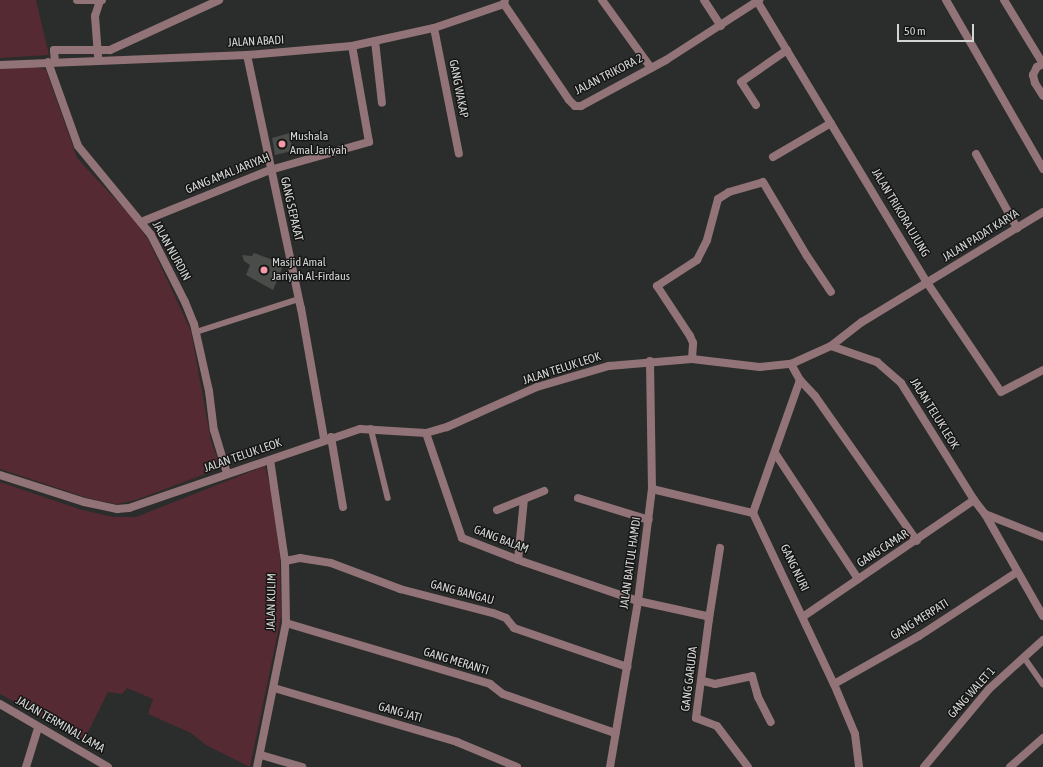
<!DOCTYPE html>
<html>
<head>
<meta charset="utf-8">
<style>
  body { margin:0 }
  #map { position:relative; width:1043px; height:767px; overflow:hidden; background:#2a2d2b; font-family:"Asap Condensed",sans-serif }
  div>[style] { position:absolute }
  .green>* { inset:0; background:#552a32 }
  .building>* { inset:0; background:#494c49 }
  .service>* { height:5.5px; margin:-2.75px; padding:0 2.75px; transform-origin:2.75px; border-radius:2.75px; background:#927377 }
  .minor>* { height:8px; margin:-4px; padding:0 4px; transform-origin:4px; border-radius:4px; background:#927377 }
  .tertiary>* { height:8px; margin:-4px; padding:0 4px; transform-origin:4px; border-radius:4px; background:#927377 }
  .dots>* { width:11px; height:11px; translate:-50% -50%; box-sizing:border-box; border:2px solid #141514; border-radius:50% }
  span { translate:-50% -50%; white-space:nowrap; text-align:center; line-height:1.15; -webkit-text-stroke:3px #141514; paint-order:stroke }
  .street-label { font-size:12px; color:#d3d5d3 }
  .poi-label { font-size:12px; color:#d3d5d3 }
  .left { translate:0 -50%; text-align:left }
  .scale { position:absolute; left:897px; top:24px; width:77px; height:18px; box-sizing:border-box; border:2px solid #d3d5d3; border-top:0; padding-left:5px; font-size:12px; line-height:14px; white-space:nowrap; color:#d3d5d3; -webkit-text-stroke:3px #141514; paint-order:stroke }
</style>
</head>
<body>
<div id="map">
  <div class="green">
    <i style="clip-path:polygon(0 0,36px 0,49px 55px,0 58px)"></i>
    <i style="clip-path:polygon(35px 66px,46px 70px,77px 158px,131px 216px,149px 241px,191px 331px,211px 441px,221px 468px,136px 500px,117px 504px,91px 499px,0 469px,0 69px)"></i>
    <i style="clip-path:polygon(265px 466px,272px 495px,280px 557px,281px 617px,250px 767px,206px 745px,191px 733px,148px 714px,153px 699px,127px 688px,122px 694px,108px 692px,84px 740px,0 694px,0 482px,79px 509px,113px 517px,136px 517px)"></i>
  </div>
  <div class="building">
    <i style="clip-path:polygon(290px 133px,292px 151px,275px 155px,272px 138px)"></i>
    <i style="clip-path:polygon(254px 253px,284px 264px,273px 290px,246px 275px,250px 265px,244px 261px,242px 255px,252px 256px)"></i>
  </div>
  <div class="service">
    <i style="left:196px;top:332px;width:108px;rotate:-17.8deg"></i>
    <i style="left:371px;top:428px;width:72px;rotate:76.3deg"></i>
    <i style="left:1024px;top:657px;width:33px;rotate:55deg"></i>
  </div>
  <div class="minor">
    <i style="left:77px;top:0;width:25px"></i>
    <i style="left:602px;top:0;width:84px;rotate:54.2deg"></i>
    <i style="left:704px;top:0;width:31px;rotate:57deg"></i>
    <i style="left:946px;top:0;width:195px;rotate:60.1deg"></i>
    <i style="left:1004px;top:0;width:75px;rotate:58.6deg"></i>
    <i style="left:1043px;top:64px;width:7px;rotate:153deg"></i>
    <i style="left:1037px;top:67px;width:9px;rotate:117deg"></i>
    <i style="left:1033px;top:75px;width:8px;rotate:76deg"></i>
    <i style="left:1035px;top:83px;width:15px;rotate:58deg"></i>
    <i style="left:757px;top:1px;width:331px;rotate:58.9deg"></i>
    <i style="left:928px;top:284px;width:130px;rotate:55.9deg"></i>
    <i style="left:1001px;top:392px;width:47px;rotate:-27.6deg"></i>
    <i style="left:504px;top:4px;width:116px;rotate:55.9deg"></i>
    <i style="left:569px;top:100px;width:8px;rotate:45deg"></i>
    <i style="left:575px;top:106px;width:6px"></i>
    <i style="left:581px;top:106px;width:97px;rotate:-28.4deg"></i>
    <i style="left:666px;top:60px;width:111px;rotate:-32.8deg"></i>
    <i style="left:434px;top:28px;width:128px;rotate:78.8deg"></i>
    <i style="left:375px;top:41px;width:62px;rotate:83.6deg"></i>
    <i style="left:247px;top:55px;width:259px;rotate:78deg"></i>
    <i style="left:301px;top:308px;width:133px;rotate:80deg"></i>
    <i style="left:98px;top:56px;width:40px;rotate:-94.3deg"></i>
    <i style="left:95px;top:16px;width:16px;rotate:-72deg"></i>
    <i style="left:48px;top:62px;width:89px;rotate:70.3deg"></i>
    <i style="left:78px;top:146px;width:115px;rotate:50.6deg"></i>
    <i style="left:151px;top:235px;width:75px;rotate:63.1deg"></i>
    <i style="left:185px;top:302px;width:24px;rotate:68deg"></i>
    <i style="left:194px;top:324px;width:69px;rotate:77.4deg"></i>
    <i style="left:209px;top:391px;width:39px;rotate:83deg"></i>
    <i style="left:214px;top:430px;width:45px;rotate:73.2deg"></i>
    <i style="left:55px;top:62px;width:12px;rotate:-95deg"></i>
    <i style="left:54px;top:50px;width:56px"></i>
    <i style="left:110px;top:50px;width:120px;rotate:-24.6deg"></i>
    <i style="left:756px;top:105px;width:27px;rotate:-123deg"></i>
    <i style="left:741px;top:82px;width:56px;rotate:-34.8deg"></i>
    <i style="left:976px;top:154px;width:85px;rotate:61deg"></i>
    <i style="left:773px;top:157px;width:67px;rotate:-30.4deg"></i>
    <i style="left:141px;top:222px;width:139px;rotate:-22deg"></i>
    <i style="left:270px;top:170px;width:103px;rotate:-15.8deg"></i>
    <i style="left:369px;top:142px;width:97px;rotate:-100deg"></i>
    <i style="left:831px;top:346px;width:39px;rotate:-38deg"></i>
    <i style="left:862px;top:322px;width:212px;rotate:-31.3deg"></i>
    <i style="left:692px;top:359px;width:16px;rotate:-86deg"></i>
    <i style="left:693px;top:343px;width:8px;rotate:-113deg"></i>
    <i style="left:690px;top:336px;width:60px;rotate:-123.4deg"></i>
    <i style="left:657px;top:286px;width:48px;rotate:-33deg"></i>
    <i style="left:697px;top:260px;width:22px;rotate:-63deg"></i>
    <i style="left:707px;top:240px;width:42px;rotate:-75deg"></i>
    <i style="left:718px;top:199px;width:13px;rotate:-32deg"></i>
    <i style="left:729px;top:192px;width:35px;rotate:-16deg"></i>
    <i style="left:763px;top:182px;width:86px;rotate:59.3deg"></i>
    <i style="left:807px;top:256px;width:43px;rotate:56.3deg"></i>
    <i style="left:791px;top:364px;width:18px;rotate:61deg"></i>
    <i style="left:800px;top:380px;width:22px;rotate:47deg"></i>
    <i style="left:815px;top:396px;width:177px;rotate:54.9deg"></i>
    <i style="left:800px;top:380px;width:141px;rotate:109.5deg"></i>
    <i style="left:753px;top:513px;width:189px;rotate:64.7deg"></i>
    <i style="left:834px;top:684px;width:54px;rotate:67.2deg"></i>
    <i style="left:855px;top:734px;width:33px;rotate:83deg"></i>
    <i style="left:426px;top:433px;width:111px;rotate:71.1deg"></i>
    <i style="left:462px;top:538px;width:66px;rotate:21.2deg"></i>
    <i style="left:524px;top:562px;width:120px;rotate:18.9deg"></i>
    <i style="left:638px;top:601px;width:70px;rotate:12.4deg"></i>
    <i style="left:706px;top:616px;width:4px;rotate:45deg"></i>
    <i style="left:709px;top:619px;width:100px;rotate:97.5deg"></i>
    <i style="left:696px;top:718px;width:22px;rotate:21deg"></i>
    <i style="left:717px;top:726px;width:51px;rotate:52.9deg"></i>
    <i style="left:331px;top:437px;width:71px;rotate:80.3deg"></i>
    <i style="left:775px;top:453px;width:151px;rotate:56.6deg"></i>
    <i style="left:652px;top:489px;width:104px;rotate:13.4deg"></i>
    <i style="left:578px;top:498px;width:74px;rotate:17.2deg"></i>
    <i style="left:497px;top:510px;width:51px;rotate:-22deg"></i>
    <i style="left:985px;top:514px;width:117px;rotate:60.4deg"></i>
    <i style="left:518px;top:560px;width:61px;rotate:-84.4deg"></i>
    <i style="left:285px;top:561px;width:15px;rotate:-11deg"></i>
    <i style="left:300px;top:558px;width:31px;rotate:9deg"></i>
    <i style="left:331px;top:563px;width:74px;rotate:20.6deg"></i>
    <i style="left:400px;top:589px;width:96px;rotate:14.5deg"></i>
    <i style="left:493px;top:613px;width:14px;rotate:21deg"></i>
    <i style="left:506px;top:618px;width:13px;rotate:51deg"></i>
    <i style="left:514px;top:628px;width:120px;rotate:19deg"></i>
    <i style="left:804px;top:616px;width:206px;rotate:-34.3deg"></i>
    <i style="left:709px;top:619px;width:72px;rotate:-81.2deg"></i>
    <i style="left:286px;top:623px;width:213px;rotate:16.6deg"></i>
    <i style="left:490px;top:684px;width:16px;rotate:38deg"></i>
    <i style="left:503px;top:694px;width:119px;rotate:19.2deg"></i>
    <i style="left:703px;top:681px;width:12px;rotate:14deg"></i>
    <i style="left:715px;top:684px;width:38px;rotate:-12deg"></i>
    <i style="left:752px;top:676px;width:22px;rotate:74deg"></i>
    <i style="left:758px;top:697px;width:28px;rotate:63deg"></i>
    <i style="left:834px;top:684px;width:98px;rotate:-29.5deg"></i>
    <i style="left:919px;top:636px;width:117px;rotate:-33.1deg"></i>
    <i style="left:274px;top:688px;width:191px;rotate:16.4deg"></i>
    <i style="left:457px;top:742px;width:65px;rotate:22.6deg"></i>
    <i style="left:0;top:704px;width:125px;rotate:30.3deg"></i>
    <i style="left:261px;top:755px;width:43px;rotate:16.3deg"></i>
    <i style="left:26px;top:767px;width:41px;rotate:-72.9deg"></i>
    <i style="left:257px;top:767px;width:147px;rotate:-78.6deg"></i>
    <i style="left:286px;top:623px;width:62px;rotate:-90.9deg"></i>
    <i style="left:285px;top:561px;width:102px;rotate:-98.4deg"></i>
    <i style="left:610px;top:767px;width:168px;rotate:-80.4deg"></i>
    <i style="left:638px;top:601px;width:113px;rotate:-82.9deg"></i>
    <i style="left:652px;top:489px;width:128px;rotate:-90.9deg"></i>
    <i style="left:924px;top:767px;width:102px;rotate:-50.2deg"></i>
    <i style="left:989px;top:689px;width:73px;rotate:-42.2deg"></i>
    <i style="left:1010px;top:767px;width:44px;rotate:-41.3deg"></i>
  </div>
  <div class="tertiary">
    <i style="left:0;top:65px;width:247px;rotate:-2.3deg"></i>
    <i style="left:247px;top:55px;width:105px;rotate:-4.9deg"></i>
    <i style="left:352px;top:46px;width:84px;rotate:-12.4deg"></i>
    <i style="left:434px;top:28px;width:74px;rotate:-18.9deg"></i>
    <i style="left:504px;top:4px;width:4px;rotate:-76deg"></i>
    <i style="left:0;top:475px;width:88px;rotate:17.8deg"></i>
    <i style="left:84px;top:502px;width:34px;rotate:12deg"></i>
    <i style="left:117px;top:509px;width:12px;rotate:-5deg"></i>
    <i style="left:129px;top:508px;width:244px;rotate:-18.9deg"></i>
    <i style="left:360px;top:429px;width:66px;rotate:3.5deg"></i>
    <i style="left:426px;top:433px;width:22px;rotate:-16deg"></i>
    <i style="left:447px;top:427px;width:98px;rotate:-24deg"></i>
    <i style="left:537px;top:387px;width:75px;rotate:-16.3deg"></i>
    <i style="left:609px;top:366px;width:83px;rotate:-4.8deg"></i>
    <i style="left:692px;top:359px;width:68px;rotate:6.7deg"></i>
    <i style="left:760px;top:367px;width:31px;rotate:-6deg"></i>
    <i style="left:791px;top:364px;width:44px;rotate:-24.2deg"></i>
    <i style="left:831px;top:346px;width:49px;rotate:19.2deg"></i>
    <i style="left:877px;top:362px;width:32px;rotate:41deg"></i>
    <i style="left:901px;top:383px;width:138px;rotate:58deg"></i>
    <i style="left:974px;top:500px;width:18px;rotate:52deg"></i>
    <i style="left:985px;top:514px;width:62px;rotate:21.6deg"></i>
  </div>
  <div class="dots">
    <i style="left:282px;top:144px;background:#f39aa8"></i>
    <i style="left:264px;top:270px;background:#f39aa8"></i>
  </div>
  <div class="street-label">
    <span style="left:256px;top:42px;rotate:-3deg">JALAN ABADI</span>
    <span style="left:609px;top:75px;rotate:-27deg">JALAN TRIKORA 2</span>
    <span style="left:458px;top:89px;rotate:79deg">GANG WAKAP</span>
    <span style="left:228px;top:174px;rotate:-22deg">GANG AMAL JARIYAH</span>
    <span style="left:291px;top:209px;rotate:77deg">GANG SEPAKAT</span>
    <span style="left:900px;top:213px;rotate:59deg">JALAN TRIKORA UJUNG</span>
    <span style="left:981px;top:236px;rotate:-32deg">JALAN PADAT KARYA</span>
    <span style="left:171px;top:251px;rotate:61deg">JALAN NURDIN</span>
    <span style="left:562px;top:369px;rotate:-18deg">JALAN TELUK LEOK</span>
    <span style="left:934px;top:414px;rotate:58deg">JALAN TELUK LEOK</span>
    <span style="left:243px;top:456px;rotate:-19deg">JALAN TELUK LEOK</span>
    <span style="left:501px;top:540px;rotate:21deg">GANG BALAM</span>
    <span style="left:883px;top:549px;rotate:-33deg">GANG CAMAR</span>
    <span style="left:631px;top:563px;rotate:-82deg">JALAN BAITUL HAMDI</span>
    <span style="left:794px;top:568px;rotate:64deg">GANG NURI</span>
    <span style="left:462px;top:593px;rotate:15deg">GANG BANGAU</span>
    <span style="left:272px;top:602px;rotate:-89deg">JALAN KULIM</span>
    <span style="left:920px;top:620px;rotate:-32deg">GANG MERPATI</span>
    <span style="left:456px;top:662px;rotate:17deg">GANG MERANTI</span>
    <span style="left:690px;top:679px;rotate:-83deg">GANG GARUDA</span>
    <span style="left:972px;top:693px;rotate:-48deg">GANG WALET 1</span>
    <span style="left:400px;top:713px;rotate:16deg">GANG JATI</span>
    <span style="left:60px;top:725px;rotate:30deg">JALAN TERMINAL LAMA</span>
  </div>
  <div class="poi-label">
    <span class="left" style="left:290px;top:144px">Mushala<br>Amal Jariyah</span>
    <span class="left" style="left:272px;top:270px">Masjid Amal<br>Jariyah Al-Firdaus</span>
  </div>
  <div class="scale">50 m</div>
</div>
</body>
</html>
